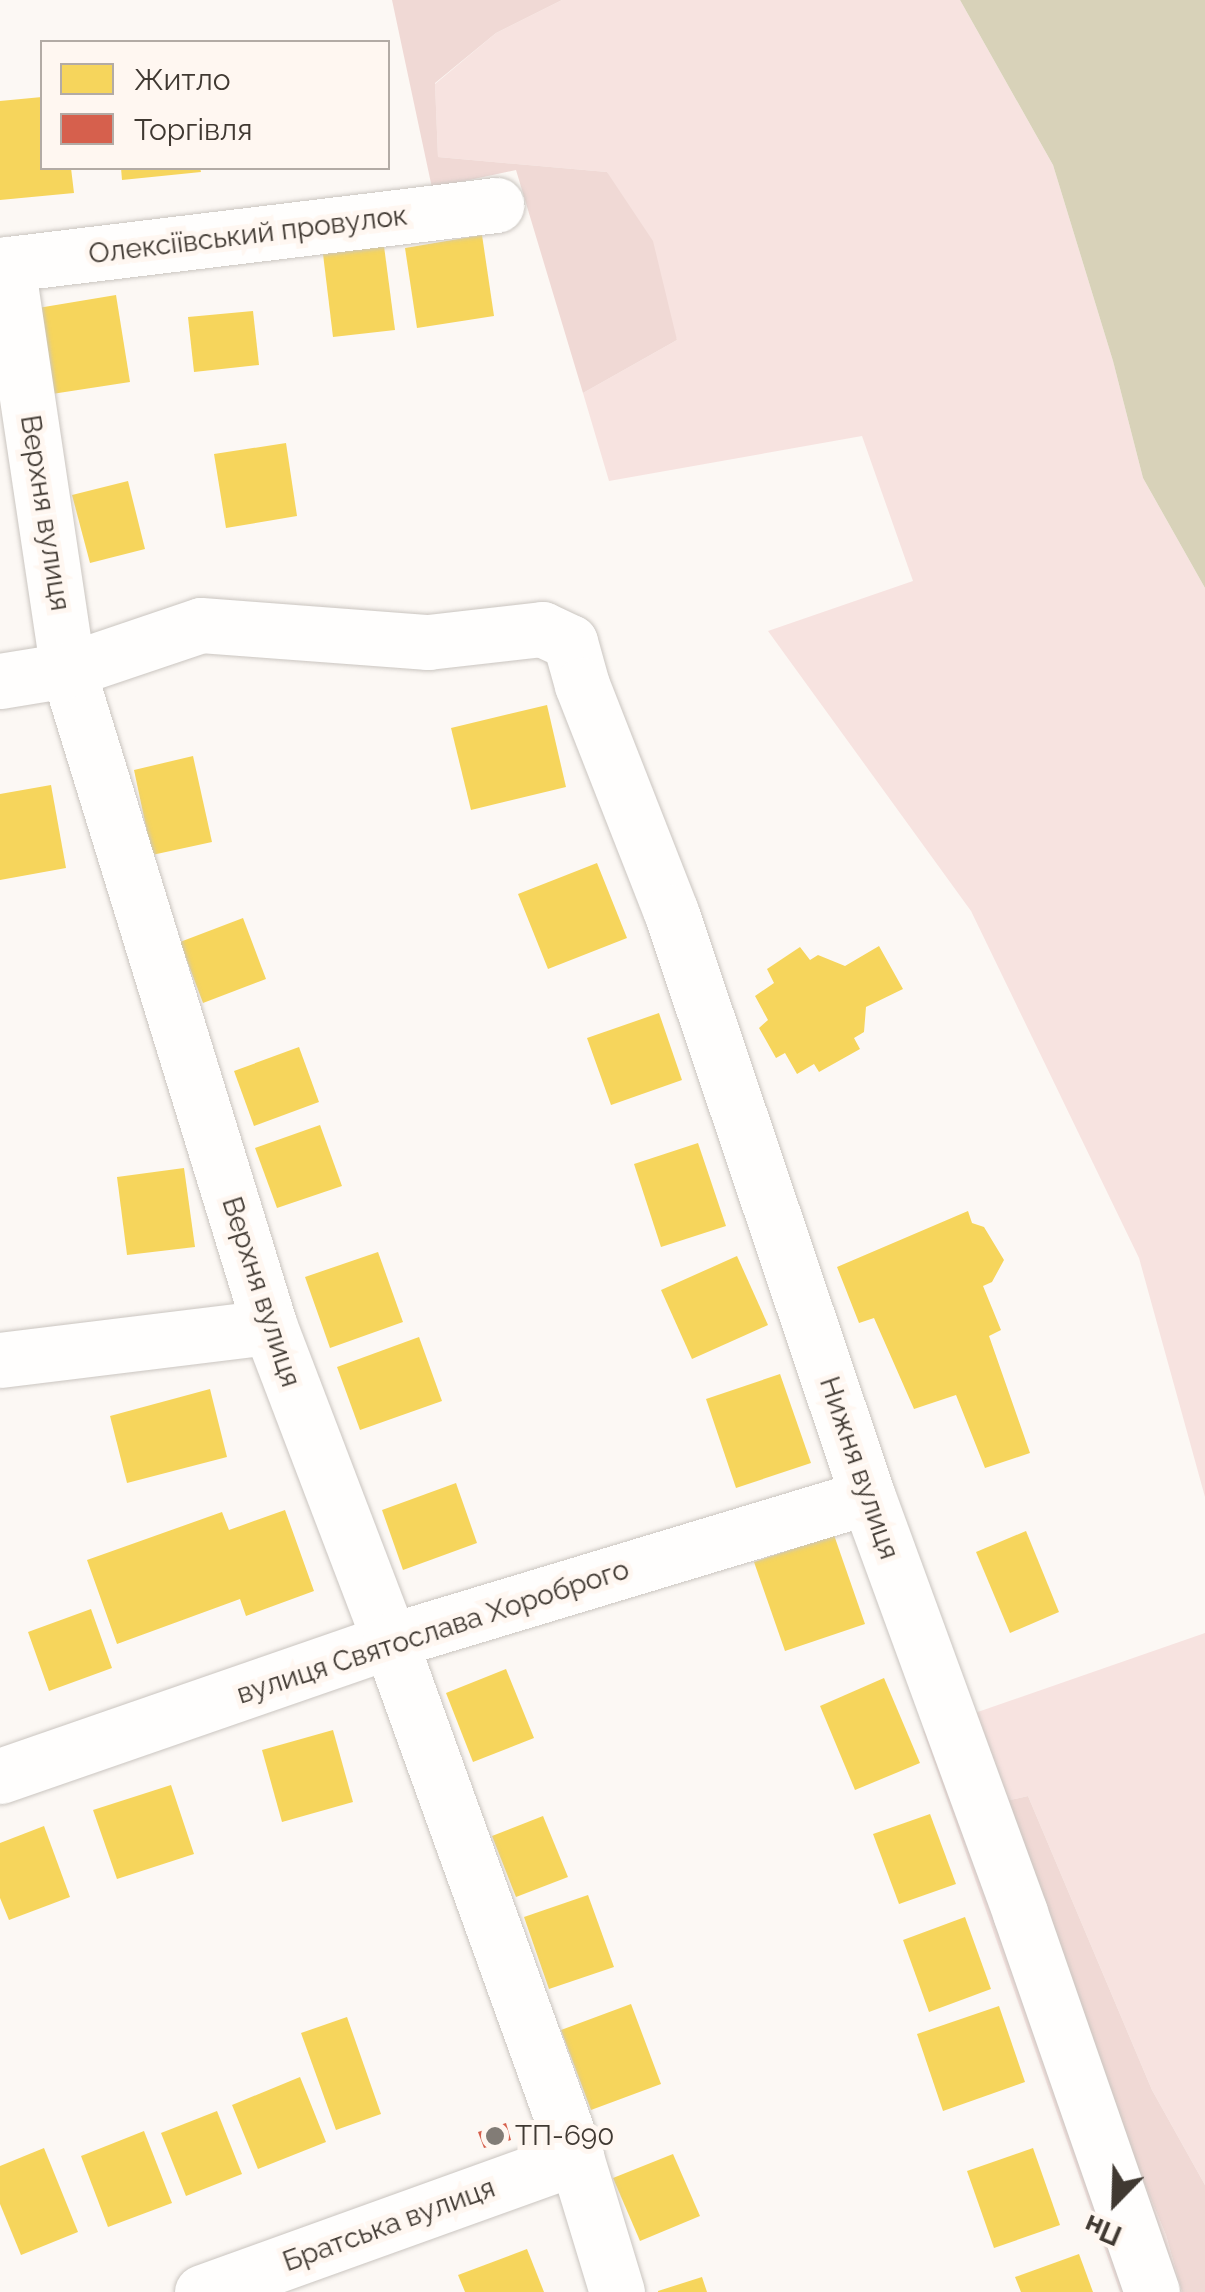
<!DOCTYPE html>
<html>
<head>
<meta charset="utf-8">
<style>
  body { margin:0 }
  #map { position:relative; width:1205px; height:2292px; overflow:hidden; background:#fcf8f4; font-family:Raleway,sans-serif }
  div>[style] { position:absolute }
  .green>* { inset:0; background:#f7e3e0 }
  .forest>* { inset:0; background:#f0d9d5 }
  .water>* { inset:0; background:#d8d2b9 }
  .homes>* { inset:0; background:#f6d55c }
  .shops>* { inset:0; background:#d6604d }
  .roads { filter:drop-shadow(0 0 2px #cac5c0) drop-shadow(0 0 2px #cac5c0) }
  .minor>* { height:55px; margin:-27.5px; padding:0 27.5px; transform-origin:27.5px; border-radius:27.5px; background:#fffefd }
  .dots>* { width:28px; height:28px; translate:-50% -50%; box-sizing:border-box; border:5px solid #fff7f1; border-radius:50% }
  span { translate:-50% -50%; white-space:nowrap; text-align:center; line-height:1.15; -webkit-text-stroke:10px #fff7f1; paint-order:stroke }
  .street-label { font-size:28px; color:#403932 }
  .poi-label { font-size:28px; color:#403932 }
  .left { translate:0 -50%; text-align:left }
  .legend { position:absolute; left:40px; top:40px; width:350px; height:130px; box-sizing:border-box; background:#fff7f1; border:2px solid #b3aba5; margin:0; padding:12px 18px; list-style:none; font-size:30px; color:#403932 }
  .legend li { display:flex; align-items:center; gap:20px; height:50px }
  .legend b { width:50px; border:2px solid #b3aba5 }
  .north { position:absolute; left:1065px; top:2152px; width:100px; height:100px; -webkit-text-stroke:8px #fff7f1; paint-order:stroke; rotate:203deg; font-size:28px; font-weight:700; line-height:40px; text-align:center; color:#403932 }
  .north::after { content:''; display:block; margin:auto; width:35px; height:45px; background:#403932; clip-path:polygon(50% 0,100% 100%,50% 72%,0 100%) }
</style>
</head>
<body>
<div id="map">
  <div class="green">
    <i style="clip-path:polygon(562px 0,960px 0,1053px 165px,1113px 361px,1143px 478px,1205px 588px,1205px 1497px,1139px 1258px,971px 911px,768px 631px,913px 581px,862px 436px,609px 481px,583px 393px,677px 340px,607px 172px,438px 157px,435px 84px,496px 33px)"></i>
    <i style="clip-path:polygon(1205px 1633px,1205px 2185px,1152px 2090px,1028px 1796px,988px 1805px,1166px 2235px,1182px 2292px,1120px 2292px,923px 1731px)"></i>
  </div>
  <div class="forest">
    <i style="clip-path:polygon(392px 0,562px 0,496px 33px,435px 83px,438px 157px,607px 172px,653px 241px,677px 340px,583px 393px,516px 170px,432px 188px)"></i>
    <i style="clip-path:polygon(1028px 1796px,1152px 2090px,1205px 2185px,1205px 2292px,1182px 2292px,1166px 2235px,987px 1805px)"></i>
  </div>
  <div class="water">
    <i style="clip-path:polygon(960px 0,1205px 0,1205px 588px,1143px 478px,1113px 361px,1053px 165px)"></i>
  </div>
  <div class="homes">
    <i style="clip-path:polygon(42px 97px,42px 168px,71px 168px,74px 193px,0 200px,0 101px)"></i>
    <i style="clip-path:polygon(121px 168px,200px 168px,201px 172px,122px 180px)"></i>
    <i style="clip-path:polygon(482px 235px,494px 316px,417px 328px,405px 248px)"></i>
    <i style="clip-path:polygon(384px 246px,395px 330px,333px 337px,323px 254px)"></i>
    <i style="clip-path:polygon(116px 295px,130px 382px,52px 394px,38px 308px)"></i>
    <i style="clip-path:polygon(253px 311px,259px 365px,194px 372px,188px 317px)"></i>
    <i style="clip-path:polygon(286px 443px,297px 516px,226px 528px,214px 454px)"></i>
    <i style="clip-path:polygon(128px 481px,145px 549px,90px 563px,72px 495px)"></i>
    <i style="clip-path:polygon(547px 705px,566px 787px,471px 810px,451px 728px)"></i>
    <i style="clip-path:polygon(193px 756px,212px 842px,152px 855px,134px 770px)"></i>
    <i style="clip-path:polygon(51px 785px,66px 868px,0 880px,0 794px)"></i>
    <i style="clip-path:polygon(597px 863px,627px 938px,548px 969px,518px 894px)"></i>
    <i style="clip-path:polygon(243px 918px,266px 979px,203px 1003px,180px 942px)"></i>
    <i style="clip-path:polygon(879px 946px,903px 989px,866px 1007px,864px 1032px,854px 1038px,860px 1049px,819px 1072px,814px 1064px,797px 1074px,785px 1053px,776px 1058px,759px 1028px,768px 1020px,755px 996px,774px 983px,767px 969px,800px 947px,810px 960px,818px 955px,845px 966px)"></i>
    <i style="clip-path:polygon(659px 1013px,682px 1080px,611px 1105px,587px 1038px)"></i>
    <i style="clip-path:polygon(299px 1047px,319px 1102px,254px 1126px,234px 1071px)"></i>
    <i style="clip-path:polygon(320px 1125px,342px 1186px,277px 1208px,255px 1148px)"></i>
    <i style="clip-path:polygon(698px 1143px,726px 1226px,661px 1247px,634px 1164px)"></i>
    <i style="clip-path:polygon(184px 1168px,195px 1247px,127px 1255px,117px 1177px)"></i>
    <i style="clip-path:polygon(968px 1211px,972px 1223px,984px 1227px,1004px 1260px,992px 1282px,983px 1286px,1001px 1330px,989px 1336px,1030px 1453px,985px 1468px,956px 1395px,914px 1409px,874px 1318px,859px 1323px,837px 1267px)"></i>
    <i style="clip-path:polygon(378px 1252px,403px 1322px,330px 1348px,305px 1277px)"></i>
    <i style="clip-path:polygon(737px 1256px,768px 1325px,692px 1359px,661px 1290px)"></i>
    <i style="clip-path:polygon(419px 1337px,442px 1401px,360px 1430px,337px 1367px)"></i>
    <i style="clip-path:polygon(780px 1374px,811px 1463px,736px 1488px,706px 1399px)"></i>
    <i style="clip-path:polygon(210px 1389px,227px 1457px,127px 1483px,110px 1416px)"></i>
    <i style="clip-path:polygon(456px 1483px,477px 1543px,403px 1570px,382px 1510px)"></i>
    <i style="clip-path:polygon(285px 1510px,314px 1591px,246px 1616px,240px 1599px,117px 1644px,87px 1560px,222px 1512px,229px 1530px)"></i>
    <i style="clip-path:polygon(1026px 1531px,1059px 1612px,1010px 1633px,976px 1552px)"></i>
    <i style="clip-path:polygon(834px 1535px,865px 1624px,785px 1651px,754px 1562px)"></i>
    <i style="clip-path:polygon(91px 1609px,112px 1668px,49px 1691px,28px 1632px)"></i>
    <i style="clip-path:polygon(506px 1669px,534px 1738px,473px 1762px,446px 1693px)"></i>
    <i style="clip-path:polygon(884px 1678px,920px 1763px,855px 1790px,820px 1706px)"></i>
    <i style="clip-path:polygon(333px 1730px,353px 1802px,282px 1822px,262px 1750px)"></i>
    <i style="clip-path:polygon(171px 1785px,194px 1854px,117px 1879px,93px 1810px)"></i>
    <i style="clip-path:polygon(930px 1814px,956px 1884px,899px 1904px,873px 1834px)"></i>
    <i style="clip-path:polygon(543px 1816px,568px 1877px,516px 1897px,492px 1836px)"></i>
    <i style="clip-path:polygon(44px 1826px,70px 1897px,9px 1920px,0 1898px,0 1843px)"></i>
    <i style="clip-path:polygon(588px 1895px,614px 1967px,549px 1989px,524px 1917px)"></i>
    <i style="clip-path:polygon(965px 1917px,991px 1989px,929px 2012px,903px 1940px)"></i>
    <i style="clip-path:polygon(631px 2004px,661px 2084px,591px 2110px,561px 2030px)"></i>
    <i style="clip-path:polygon(999px 2006px,1025px 2082px,943px 2111px,917px 2034px)"></i>
    <i style="clip-path:polygon(347px 2017px,381px 2114px,336px 2130px,301px 2033px)"></i>
    <i style="clip-path:polygon(300px 2077px,326px 2142px,258px 2169px,232px 2105px)"></i>
    <i style="clip-path:polygon(217px 2111px,242px 2174px,186px 2196px,161px 2133px)"></i>
    <i style="clip-path:polygon(144px 2131px,172px 2203px,108px 2227px,81px 2156px)"></i>
    <i style="clip-path:polygon(44px 2148px,78px 2232px,21px 2255px,0 2204px,0 2166px)"></i>
    <i style="clip-path:polygon(1033px 2148px,1060px 2225px,994px 2248px,967px 2171px)"></i>
    <i style="clip-path:polygon(673px 2154px,700px 2216px,640px 2241px,613px 2178px)"></i>
    <i style="clip-path:polygon(527px 2249px,544px 2292px,465px 2292px,458px 2275px)"></i>
    <i style="clip-path:polygon(1079px 2254px,1093px 2292px,1021px 2292px,1015px 2277px)"></i>
    <i style="clip-path:polygon(702px 2277px,707px 2292px,658px 2292px,658px 2291px)"></i>
  </div>
  <div class="shops">
    <i style="clip-path:polygon(506px 2123px,511px 2140px,484px 2148px,478px 2132px)"></i>
  </div>
  <div class="roads">
    <div class="minor">
      <i style="left:7px;top:264px;width:411px;rotate:81.5deg"></i>
      <i style="left:68px;top:670px;width:687px;rotate:72.91deg"></i>
      <i style="left:270px;top:1327px;width:336px;rotate:69.1deg"></i>
      <i style="left:390px;top:1641px;width:548px;rotate:70.18deg"></i>
      <i style="left:576px;top:2157px;width:141px;rotate:73.1deg"></i>
      <i style="left:0;top:265px;width:500px;rotate:-6.9deg"></i>
      <i style="left:0;top:681px;width:69px;rotate:-9.2deg"></i>
      <i style="left:68px;top:670px;width:140px;rotate:-18.7deg"></i>
      <i style="left:201px;top:625px;width:228px;rotate:4.3deg"></i>
      <i style="left:428px;top:642px;width:115px;rotate:-6.5deg"></i>
      <i style="left:542px;top:629px;width:31px;rotate:25deg"></i>
      <i style="left:570px;top:642px;width:45px;rotate:74.4deg"></i>
      <i style="left:582px;top:685px;width:244px;rotate:68.6deg"></i>
      <i style="left:671px;top:912px;width:617px;rotate:71.39deg"></i>
      <i style="left:868px;top:1497px;width:443px;rotate:69.9deg"></i>
      <i style="left:1020px;top:1913px;width:401px;rotate:70.8deg"></i>
      <i style="left:0;top:1360px;width:272px;rotate:-7deg"></i>
      <i style="left:0;top:1776px;width:413px;rotate:-19.1deg"></i>
      <i style="left:390px;top:1641px;width:499px;rotate:-16.8deg"></i>
      <i style="left:202px;top:2292px;width:398px;rotate:-19.8deg"></i>
    </div>
  </div>
  <div class="dots">
    <i style="left:495px;top:2136px;background:#827c76"></i>
  </div>
  <div class="street-label">
    <span style="left:248px;top:235px;rotate:-7deg">Олексіївський провулок</span>
    <span style="left:45px;top:513px;rotate:81deg">Верхня вулиця</span>
    <span style="left:261px;top:1292px;rotate:72deg">Верхня вулиця</span>
    <span style="left:859px;top:1468px;rotate:71deg">Нижня вулиця</span>
    <span style="left:433px;top:1632px;rotate:-18deg">вулиця Святослава Хороброго</span>
    <span style="left:389px;top:2225px;rotate:-20deg">Братська вулиця</span>
  </div>
  <div class="poi-label">
    <span class="left" style="left:515px;top:2136px">ТП-690</span>
  </div>
  <ul class="legend">
  <li><b style="height:28px;background:#f6d55c"></b>Житло</li>
  <li><b style="height:28px;background:#d6604d"></b>Торгівля</li>
  </ul>
  <div class="north">Пн</div>
</div>
</body>
</html>
